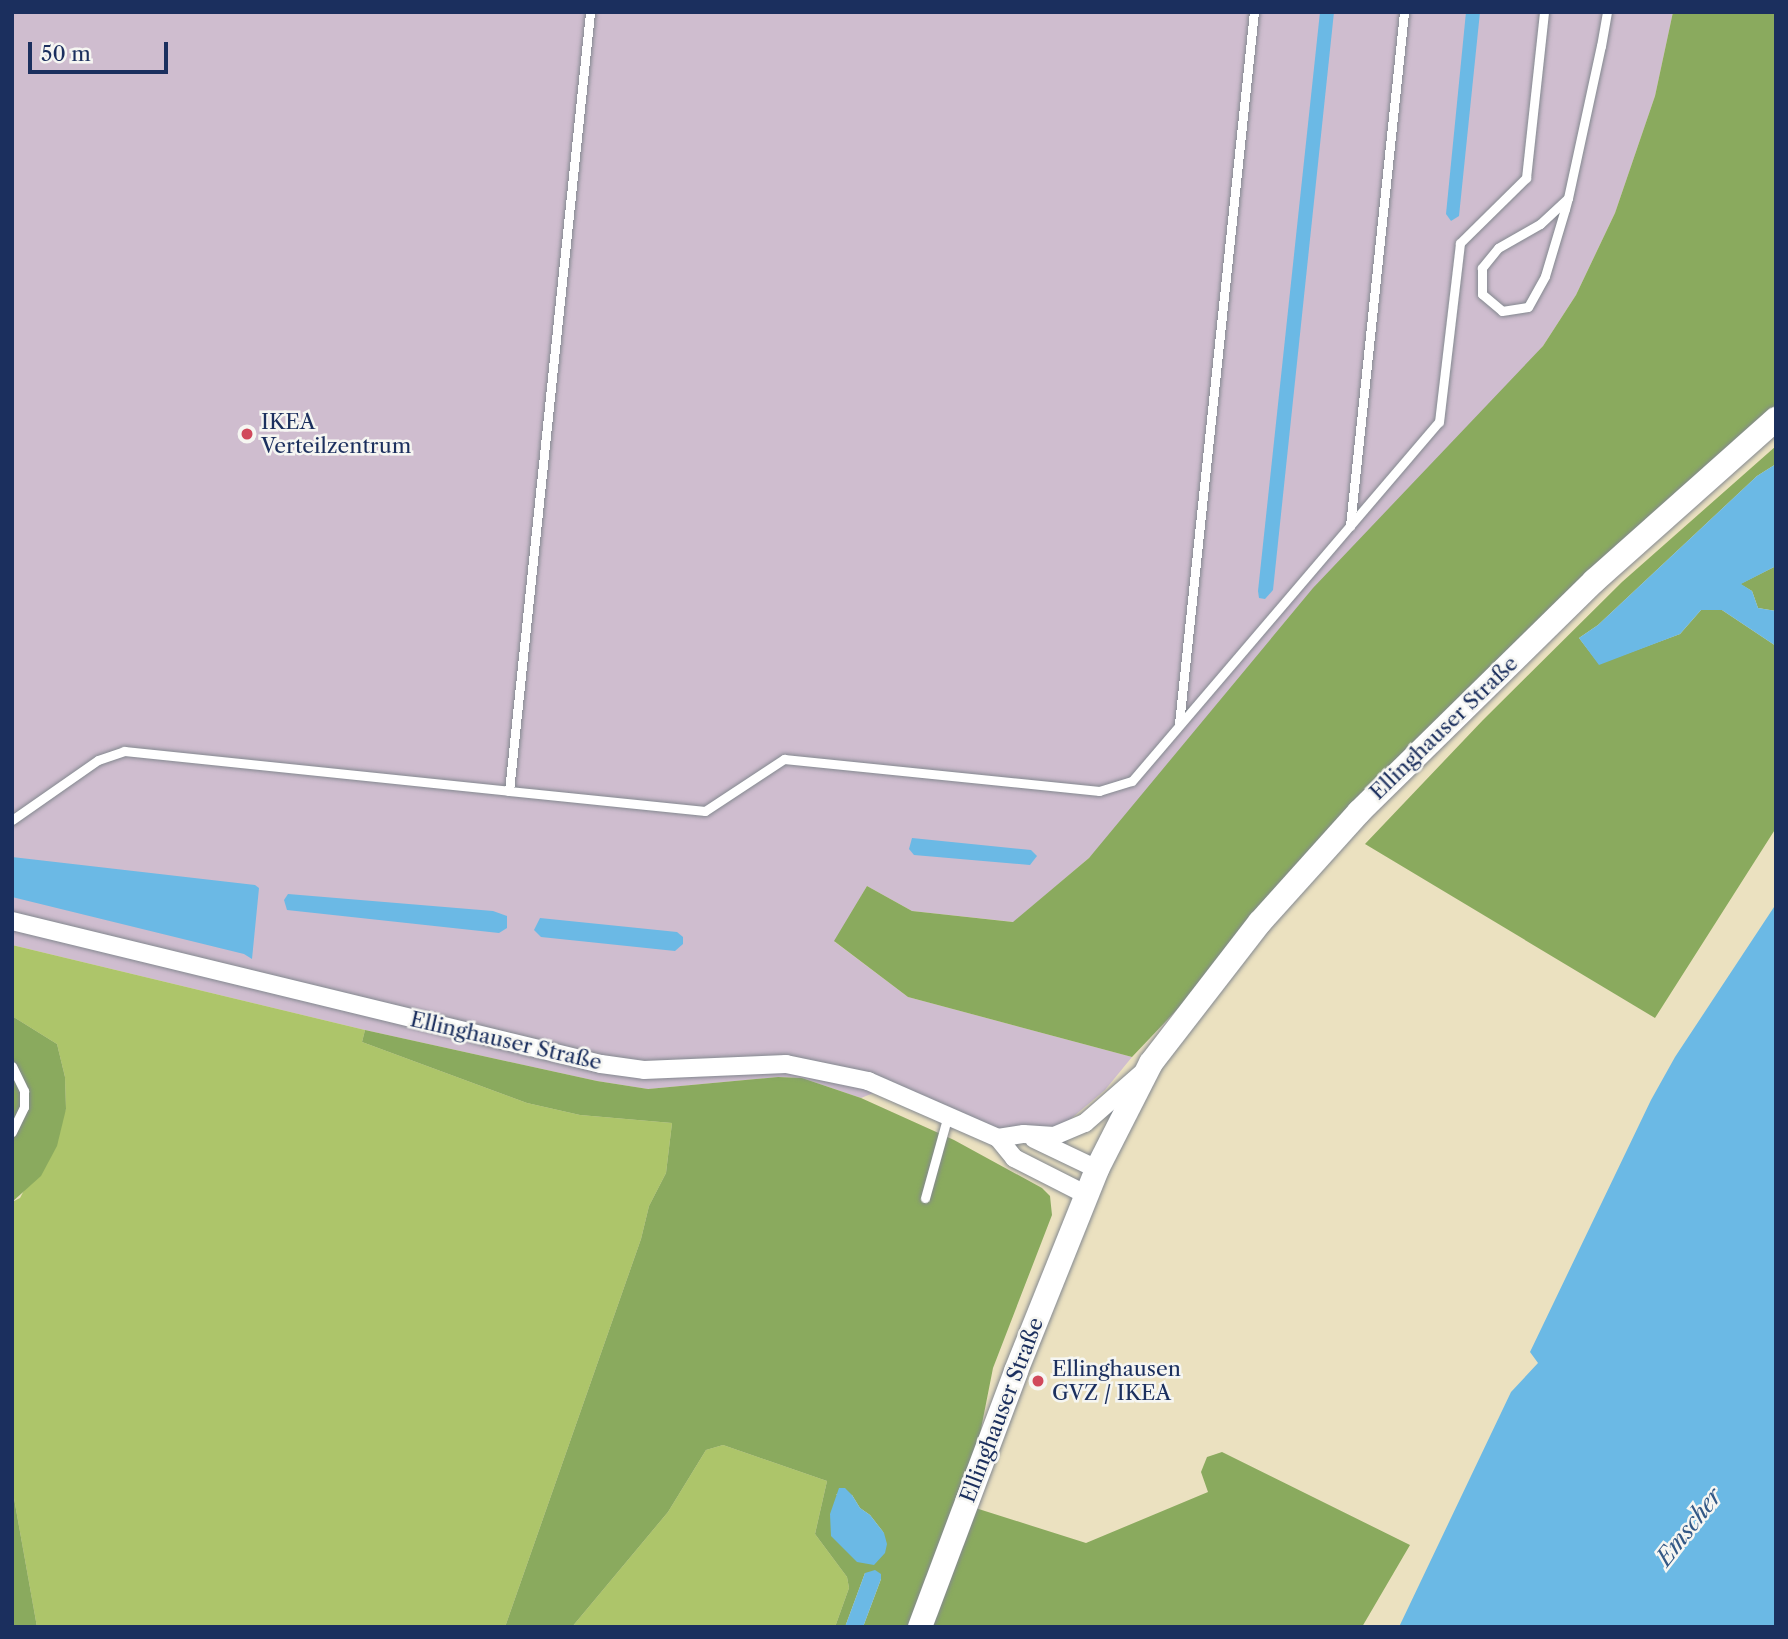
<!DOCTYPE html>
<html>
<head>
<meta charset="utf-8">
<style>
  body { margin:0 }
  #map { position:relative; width:1788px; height:1639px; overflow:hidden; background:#ebe1c0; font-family:"Libre Caslon Text",serif }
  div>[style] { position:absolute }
  .industrial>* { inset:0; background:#cfbdcf }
  .green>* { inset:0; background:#adc56a }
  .forest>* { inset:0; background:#8aaa5e }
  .water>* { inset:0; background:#6bb9e5 }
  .roads { filter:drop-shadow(0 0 2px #83888f) drop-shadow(0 0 2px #83888f) }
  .service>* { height:9px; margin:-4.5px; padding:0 4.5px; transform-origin:4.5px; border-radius:4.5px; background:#fff }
  .minor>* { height:18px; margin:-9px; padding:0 9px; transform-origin:9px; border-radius:9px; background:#fff }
  .secondary>* { height:24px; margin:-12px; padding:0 12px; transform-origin:12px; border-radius:12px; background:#fff }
  .dots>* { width:19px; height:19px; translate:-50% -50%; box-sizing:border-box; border:4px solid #f6f6f2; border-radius:50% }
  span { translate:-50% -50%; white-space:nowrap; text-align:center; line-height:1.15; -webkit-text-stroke:5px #f6f6f2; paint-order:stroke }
  .poi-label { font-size:21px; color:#1b2f5e }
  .left { translate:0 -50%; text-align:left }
  .street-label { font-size:21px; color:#1b2f5e }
  .water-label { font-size:23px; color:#335886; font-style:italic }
  .frame { position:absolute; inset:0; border:14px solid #1b2f5e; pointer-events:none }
  .scale { position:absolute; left:28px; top:42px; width:140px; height:32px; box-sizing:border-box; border:4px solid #1b2f5e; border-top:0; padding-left:9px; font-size:21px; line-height:24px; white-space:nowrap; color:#1b2f5e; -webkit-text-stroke:5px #f6f6f2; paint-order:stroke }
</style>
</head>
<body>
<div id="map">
  <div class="industrial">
    <i style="clip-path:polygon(12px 12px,1673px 12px,1655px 96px,1615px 213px,1576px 295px,1543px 346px,1089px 858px,1014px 922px,912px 911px,867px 886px,835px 942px,908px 997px,1132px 1057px,1105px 1090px,1061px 1127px,996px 1133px,893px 1085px,861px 1098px,802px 1078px,778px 1077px,648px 1089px,597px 1081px,365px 1030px,12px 945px)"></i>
  </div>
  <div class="green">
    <i style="clip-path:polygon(12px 945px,365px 1030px,362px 1042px,527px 1103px,580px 1115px,672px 1123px,666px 1173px,649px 1206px,641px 1239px,505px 1627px,37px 1627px,12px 1487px,12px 1202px,20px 1198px,66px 1109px,65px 1077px,57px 1044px,12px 1016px)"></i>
    <i style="clip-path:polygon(723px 1445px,827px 1481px,815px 1534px,847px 1577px,849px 1588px,835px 1627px,572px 1627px,668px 1512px,706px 1450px)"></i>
  </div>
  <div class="forest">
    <i style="clip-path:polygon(1673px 12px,1776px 12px,1776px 419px,1260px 922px,1132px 1057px,908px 997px,834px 941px,867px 886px,912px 911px,1013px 922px,1089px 858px,1313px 588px,1543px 346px,1576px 295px,1615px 213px,1655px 96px)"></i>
    <i style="clip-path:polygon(1776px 446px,1776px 464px,1757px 476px,1598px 625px,1579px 638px,1599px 664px,1680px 634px,1701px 610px,1722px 610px,1776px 646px,1776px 828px,1655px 1018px,1365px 844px,1483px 720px,1622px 582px)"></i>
    <i style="clip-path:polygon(1776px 566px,1776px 611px,1758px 608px,1752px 591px,1740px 584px)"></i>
    <i style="clip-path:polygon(12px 1016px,57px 1044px,65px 1077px,66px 1109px,57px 1146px,41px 1176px,12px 1202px)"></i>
    <i style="clip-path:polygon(evenodd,365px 1030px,597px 1081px,648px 1089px,778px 1077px,802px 1078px,861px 1098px,954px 1140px,1042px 1188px,1050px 1196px,1052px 1215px,993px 1368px,966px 1505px,1086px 1543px,1208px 1492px,1201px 1472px,1207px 1457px,1222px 1452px,1410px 1545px,1362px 1627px,863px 1627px,881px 1579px,865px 1573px,845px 1627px,835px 1627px,849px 1588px,847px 1577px,815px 1534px,827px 1481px,723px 1445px,706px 1450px,668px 1512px,572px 1627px,505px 1627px,641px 1239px,649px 1206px,666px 1173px,672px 1123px,580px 1115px,527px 1103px,362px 1042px,365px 1030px,836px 1494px,852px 1495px,860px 1508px,870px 1515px,884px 1533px,836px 1494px)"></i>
    <i style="clip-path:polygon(12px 1487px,37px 1627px,12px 1627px)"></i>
  </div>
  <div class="water">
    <i style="clip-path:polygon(1320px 12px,1334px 12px,1273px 590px,1265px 599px,1259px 598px,1258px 591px)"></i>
    <i style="clip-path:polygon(1466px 12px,1480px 12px,1459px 216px,1451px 221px,1446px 214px)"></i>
    <i style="clip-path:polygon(1776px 464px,1776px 566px,1741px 584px,1752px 591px,1758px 608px,1776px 611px,1776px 646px,1722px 610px,1701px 610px,1680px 634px,1599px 665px,1579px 638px,1598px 625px,1757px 476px)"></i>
    <i style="clip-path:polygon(912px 838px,1031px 850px,1037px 856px,1030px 865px,914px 855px,909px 849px)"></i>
    <i style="clip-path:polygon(12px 857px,255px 885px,259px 888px,252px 959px,244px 954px,12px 897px)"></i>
    <i style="clip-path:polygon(288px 894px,493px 911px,507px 916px,507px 928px,499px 933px,287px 910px,284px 900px)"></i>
    <i style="clip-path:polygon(1776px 904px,1776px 1627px,1399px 1627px,1511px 1392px,1538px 1363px,1530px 1352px,1651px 1100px,1675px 1057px)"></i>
    <i style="clip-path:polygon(540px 918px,677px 932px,683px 937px,683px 944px,675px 951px,541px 937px,534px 930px)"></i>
    <i style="clip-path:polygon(839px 1488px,845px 1488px,852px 1495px,860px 1508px,870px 1515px,884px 1533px,887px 1544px,885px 1553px,874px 1565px,857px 1562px,831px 1536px,830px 1514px)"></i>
    <i style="clip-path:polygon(875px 1570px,881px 1574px,881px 1579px,863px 1627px,845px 1627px,865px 1573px)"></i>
  </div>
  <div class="roads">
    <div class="service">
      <i style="left:1568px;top:198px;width:38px;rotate:137deg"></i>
      <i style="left:1540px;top:224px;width:48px;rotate:150.3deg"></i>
      <i style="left:1498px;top:248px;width:26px;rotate:129deg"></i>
      <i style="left:1482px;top:268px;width:26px;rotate:90deg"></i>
      <i style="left:1482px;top:294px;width:26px;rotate:40deg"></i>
      <i style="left:1502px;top:311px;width:26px;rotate:-9deg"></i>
      <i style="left:1528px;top:307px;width:35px;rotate:-61deg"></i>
      <i style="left:1545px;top:276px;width:70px;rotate:-73.4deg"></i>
      <i style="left:1565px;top:209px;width:11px;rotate:-75deg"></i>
      <i style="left:1568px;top:198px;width:156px;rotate:-77.8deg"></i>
      <i style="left:1601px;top:46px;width:35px;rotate:-80deg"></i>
      <i style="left:1350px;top:526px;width:517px;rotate:-84deg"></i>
      <i style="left:1179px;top:724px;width:716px;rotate:-83.99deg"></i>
      <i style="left:509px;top:791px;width:197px;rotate:5.8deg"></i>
      <i style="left:705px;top:811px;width:95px;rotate:-33.4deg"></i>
      <i style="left:784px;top:759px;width:317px;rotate:5.8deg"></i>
      <i style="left:1099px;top:791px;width:34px;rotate:-17deg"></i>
      <i style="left:1132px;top:781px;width:472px;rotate:-49.5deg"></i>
      <i style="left:1439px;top:422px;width:180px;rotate:-83.3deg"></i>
      <i style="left:1460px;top:243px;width:93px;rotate:-44.6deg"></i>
      <i style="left:1526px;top:178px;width:167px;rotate:-83.8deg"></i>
      <i style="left:12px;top:820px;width:105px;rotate:-34.9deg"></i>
      <i style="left:98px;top:760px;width:28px;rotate:-19deg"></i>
      <i style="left:124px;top:751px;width:387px;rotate:5.9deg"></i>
      <i style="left:509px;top:791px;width:783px;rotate:-84.06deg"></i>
      <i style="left:12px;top:1066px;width:28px;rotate:64deg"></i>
      <i style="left:24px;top:1091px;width:16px;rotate:90deg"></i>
      <i style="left:24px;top:1107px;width:28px;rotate:116deg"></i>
      <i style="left:925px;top:1198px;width:86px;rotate:-74.5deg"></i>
    </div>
    <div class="minor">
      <i style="left:12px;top:921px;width:606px;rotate:13.65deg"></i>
      <i style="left:601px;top:1064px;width:43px;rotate:7.9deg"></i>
      <i style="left:644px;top:1070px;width:142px;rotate:-2.4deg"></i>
      <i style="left:786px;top:1064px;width:84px;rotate:11.7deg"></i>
      <i style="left:868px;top:1081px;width:142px;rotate:23.7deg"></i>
      <i style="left:998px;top:1138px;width:26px;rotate:51deg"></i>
      <i style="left:1014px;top:1158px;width:82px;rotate:26.9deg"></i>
      <i style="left:998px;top:1138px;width:26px;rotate:-9deg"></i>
      <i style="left:1024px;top:1134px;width:30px;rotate:4deg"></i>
      <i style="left:1054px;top:1136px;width:34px;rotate:-23deg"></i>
      <i style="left:1085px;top:1123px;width:74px;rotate:-41.2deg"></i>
      <i style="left:1034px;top:1139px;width:70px;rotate:25.5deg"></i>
    </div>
    <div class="secondary">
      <i style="left:920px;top:1627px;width:273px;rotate:-69.4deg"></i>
      <i style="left:1016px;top:1371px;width:218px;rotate:-68.1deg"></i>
      <i style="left:1097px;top:1169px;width:119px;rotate:-63deg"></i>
      <i style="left:1151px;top:1063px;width:178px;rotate:-52.3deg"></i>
      <i style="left:1260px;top:922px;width:148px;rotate:-48deg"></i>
      <i style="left:1359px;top:812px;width:330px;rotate:-44.5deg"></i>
      <i style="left:1594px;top:581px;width:244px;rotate:-41.7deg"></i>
    </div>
  </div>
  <div class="dots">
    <i style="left:247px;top:434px;background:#d1495b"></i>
    <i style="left:1038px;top:1381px;background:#d1495b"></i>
  </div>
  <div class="poi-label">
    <span class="left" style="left:261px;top:434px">IKEA<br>Verteilzentrum</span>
    <span class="left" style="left:1052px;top:1381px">Ellinghausen<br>GVZ / IKEA</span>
  </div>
  <div class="street-label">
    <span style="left:1444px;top:728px;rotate:-44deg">Ellinghauser Straße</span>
    <span style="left:506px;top:1041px;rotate:13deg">Ellinghauser Straße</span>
    <span style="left:1002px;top:1410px;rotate:-69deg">Ellinghauser Straße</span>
  </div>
  <div class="water-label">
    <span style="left:1689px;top:1527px;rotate:-52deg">Emscher</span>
  </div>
  <div class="frame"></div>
  <div class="scale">50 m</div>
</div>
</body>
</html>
